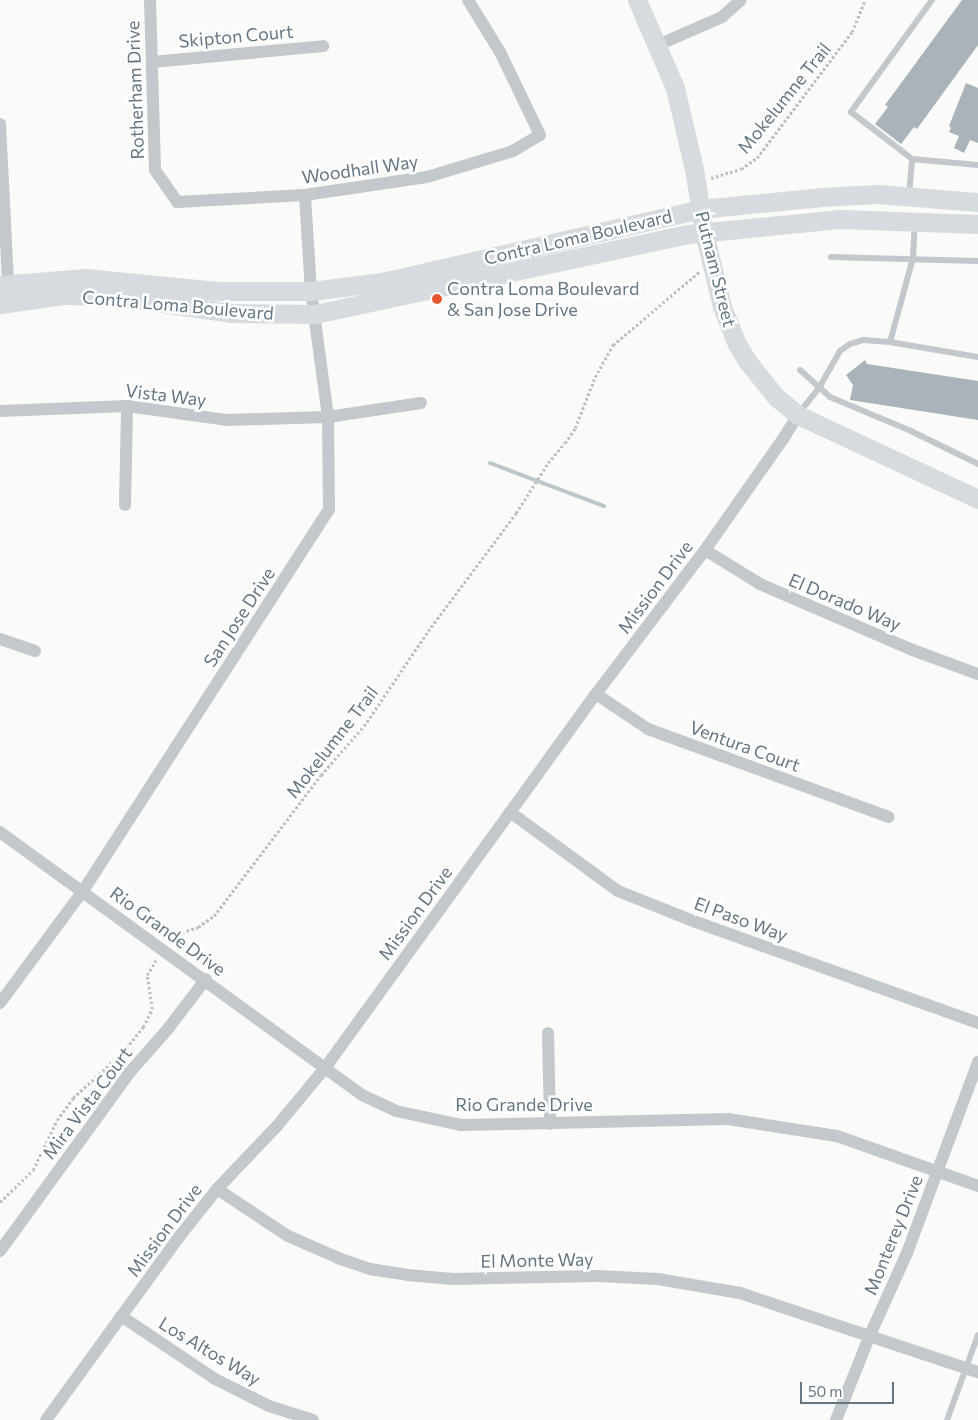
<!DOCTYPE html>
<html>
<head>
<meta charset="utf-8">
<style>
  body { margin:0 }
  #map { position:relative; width:978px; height:1420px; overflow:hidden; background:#fafaf8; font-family:Commissioner,sans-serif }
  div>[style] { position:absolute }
  .stream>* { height:4px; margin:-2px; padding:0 2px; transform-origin:2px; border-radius:2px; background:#bbc7cb }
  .building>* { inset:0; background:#aab3b9 }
  .path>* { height:2.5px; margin-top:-1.25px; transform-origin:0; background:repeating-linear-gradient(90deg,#bbbfc2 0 2.5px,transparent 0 5px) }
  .lane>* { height:6px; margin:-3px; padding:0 3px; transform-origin:3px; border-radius:3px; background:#c3c8cc }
  .street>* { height:12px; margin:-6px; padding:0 6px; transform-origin:6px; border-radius:6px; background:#c3c8cc }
  .secondary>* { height:19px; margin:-9.5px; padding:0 9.5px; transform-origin:9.5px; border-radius:9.5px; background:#d6dbdf }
  .dots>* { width:14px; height:14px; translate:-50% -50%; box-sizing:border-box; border:2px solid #fff; border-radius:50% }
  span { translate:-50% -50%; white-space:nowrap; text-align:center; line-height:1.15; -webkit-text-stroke:5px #fff; paint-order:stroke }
  .street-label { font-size:18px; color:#657683 }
  .poi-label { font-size:18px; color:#657683 }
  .left { translate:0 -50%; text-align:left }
  .scale { position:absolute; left:800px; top:1382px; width:94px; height:22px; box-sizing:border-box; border:2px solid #657683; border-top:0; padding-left:6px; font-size:15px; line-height:18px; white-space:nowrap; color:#657683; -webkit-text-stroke:4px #fff; paint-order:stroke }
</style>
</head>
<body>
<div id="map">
  <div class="stream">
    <i style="left:490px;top:463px;width:122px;rotate:20.7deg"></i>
  </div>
  <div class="building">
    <i style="clip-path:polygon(962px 0,978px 0,978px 45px,917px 129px,914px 127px,901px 144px,875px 124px,888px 107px,885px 105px)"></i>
    <i style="clip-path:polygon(966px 83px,978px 88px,978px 143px,970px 140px,964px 153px,954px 148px,959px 136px,949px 132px,951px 128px,949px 126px)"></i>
    <i style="clip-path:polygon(865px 360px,867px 364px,978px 381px,978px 420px,850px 400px,853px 385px,846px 375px)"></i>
  </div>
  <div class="path">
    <i style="left:711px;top:178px;width:31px;rotate:-17deg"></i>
    <i style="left:741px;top:169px;width:19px;rotate:-35deg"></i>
    <i style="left:757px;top:158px;width:158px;rotate:-53deg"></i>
    <i style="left:852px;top:32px;width:35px;rotate:-68deg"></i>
    <i style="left:170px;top:942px;width:11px;rotate:-49deg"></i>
    <i style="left:177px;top:934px;width:22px;rotate:-18deg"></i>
    <i style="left:198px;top:927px;width:19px;rotate:-35deg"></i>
    <i style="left:214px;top:916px;width:177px;rotate:-52.8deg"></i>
    <i style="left:321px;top:775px;width:65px;rotate:-48.7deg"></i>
    <i style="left:364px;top:726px;width:115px;rotate:-56deg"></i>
    <i style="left:428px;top:631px;width:147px;rotate:-53.3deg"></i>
    <i style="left:516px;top:513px;width:59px;rotate:-57.4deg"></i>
    <i style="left:548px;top:463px;width:26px;rotate:-50deg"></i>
    <i style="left:565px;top:443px;width:18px;rotate:-56deg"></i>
    <i style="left:575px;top:428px;width:55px;rotate:-68.6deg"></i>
    <i style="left:595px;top:377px;width:37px;rotate:-61deg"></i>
    <i style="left:613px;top:345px;width:113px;rotate:-40.3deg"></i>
    <i style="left:0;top:1202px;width:46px;rotate:-44.1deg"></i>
    <i style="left:33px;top:1170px;width:55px;rotate:-64.4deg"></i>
    <i style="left:57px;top:1120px;width:27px;rotate:-54deg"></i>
    <i style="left:73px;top:1098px;width:68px;rotate:-42.6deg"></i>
    <i style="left:123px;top:1052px;width:32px;rotate:-51deg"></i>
    <i style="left:143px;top:1027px;width:20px;rotate:-63deg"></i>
    <i style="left:152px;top:1009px;width:34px;rotate:-98deg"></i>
    <i style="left:147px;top:975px;width:17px;rotate:-59deg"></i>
  </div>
  <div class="lane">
    <i style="left:932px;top:0;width:138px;rotate:125.9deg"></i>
    <i style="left:851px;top:112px;width:77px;rotate:37.6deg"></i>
    <i style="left:912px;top:159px;width:66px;rotate:5.2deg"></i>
    <i style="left:909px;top:195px;width:36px;rotate:-85deg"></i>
    <i style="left:831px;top:257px;width:147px;rotate:1.6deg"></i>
    <i style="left:890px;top:342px;width:87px;rotate:-74.7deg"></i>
    <i style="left:913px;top:258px;width:34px;rotate:-87deg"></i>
    <i style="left:800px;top:370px;width:40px;rotate:42deg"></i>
    <i style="left:830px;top:397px;width:86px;rotate:22.7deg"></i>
    <i style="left:909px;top:430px;width:77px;rotate:26.2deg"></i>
    <i style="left:798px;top:414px;width:33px;rotate:-51deg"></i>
    <i style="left:819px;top:388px;width:43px;rotate:-60.4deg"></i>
    <i style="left:840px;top:351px;width:12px;rotate:-35deg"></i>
    <i style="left:850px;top:344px;width:14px;rotate:-17deg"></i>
    <i style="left:863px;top:340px;width:27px;rotate:4deg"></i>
    <i style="left:890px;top:342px;width:89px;rotate:9.7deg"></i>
    <i style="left:947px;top:1420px;width:90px;rotate:-70deg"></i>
  </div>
  <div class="street">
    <i style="left:150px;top:0;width:170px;rotate:88.3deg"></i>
    <i style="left:155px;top:170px;width:39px;rotate:55deg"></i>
    <i style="left:177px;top:202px;width:128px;rotate:-3.1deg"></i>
    <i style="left:305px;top:195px;width:123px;rotate:-8.4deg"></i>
    <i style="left:427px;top:177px;width:90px;rotate:-16.8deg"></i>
    <i style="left:513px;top:151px;width:31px;rotate:-31deg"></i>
    <i style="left:540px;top:135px;width:92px;rotate:-115.7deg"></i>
    <i style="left:500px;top:52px;width:61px;rotate:-121.6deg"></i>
    <i style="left:658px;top:45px;width:70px;rotate:-23.6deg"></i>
    <i style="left:722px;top:17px;width:25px;rotate:-42deg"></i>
    <i style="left:152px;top:62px;width:172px;rotate:-5.3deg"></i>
    <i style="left:0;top:124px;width:159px;rotate:87.1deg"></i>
    <i style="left:0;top:411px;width:127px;rotate:-2.3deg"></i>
    <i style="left:127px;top:406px;width:100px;rotate:8deg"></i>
    <i style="left:226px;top:420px;width:102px;rotate:-1.7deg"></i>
    <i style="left:328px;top:417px;width:94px;rotate:-8.6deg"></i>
    <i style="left:125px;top:505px;width:99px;rotate:-88.8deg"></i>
    <i style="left:705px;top:550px;width:65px;rotate:31.7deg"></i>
    <i style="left:760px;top:584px;width:163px;rotate:23.4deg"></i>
    <i style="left:910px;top:649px;width:72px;rotate:20.2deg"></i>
    <i style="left:0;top:639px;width:37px;rotate:19deg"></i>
    <i style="left:596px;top:694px;width:63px;rotate:33.9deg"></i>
    <i style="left:648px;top:729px;width:256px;rotate:20.1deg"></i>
    <i style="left:510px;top:812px;width:134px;rotate:36.2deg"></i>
    <i style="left:618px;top:891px;width:84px;rotate:21.7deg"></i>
    <i style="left:696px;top:922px;width:300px;rotate:19.7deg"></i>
    <i style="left:0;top:832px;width:447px;rotate:36deg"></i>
    <i style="left:362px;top:1095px;width:38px;rotate:25deg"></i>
    <i style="left:396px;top:1111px;width:66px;rotate:12.2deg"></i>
    <i style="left:461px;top:1125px;width:267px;rotate:-1.3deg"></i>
    <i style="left:728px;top:1119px;width:110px;rotate:8.9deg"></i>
    <i style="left:837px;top:1136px;width:150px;rotate:19.5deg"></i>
    <i style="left:0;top:1003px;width:139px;rotate:-53.5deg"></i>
    <i style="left:83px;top:891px;width:454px;rotate:-57.2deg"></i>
    <i style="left:329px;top:509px;width:92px;rotate:-90.6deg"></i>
    <i style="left:328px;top:417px;width:127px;rotate:-97.7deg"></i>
    <i style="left:311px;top:291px;width:96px;rotate:-93.6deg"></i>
    <i style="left:548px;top:1033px;width:91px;rotate:88.7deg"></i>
    <i style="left:217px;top:1189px;width:85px;rotate:33.5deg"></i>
    <i style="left:288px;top:1236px;width:55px;rotate:23.7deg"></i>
    <i style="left:338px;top:1258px;width:34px;rotate:19deg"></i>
    <i style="left:370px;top:1269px;width:38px;rotate:9deg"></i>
    <i style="left:408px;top:1275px;width:45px;rotate:5.1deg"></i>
    <i style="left:453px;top:1279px;width:145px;rotate:-1.2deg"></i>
    <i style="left:598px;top:1276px;width:60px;rotate:2.9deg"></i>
    <i style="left:658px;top:1279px;width:83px;rotate:9.7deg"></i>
    <i style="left:740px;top:1293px;width:251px;rotate:18.4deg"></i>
    <i style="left:0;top:1251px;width:221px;rotate:-54deg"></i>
    <i style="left:130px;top:1072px;width:56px;rotate:-48.6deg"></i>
    <i style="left:167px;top:1030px;width:64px;rotate:-52.6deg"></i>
    <i style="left:121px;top:1316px;width:113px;rotate:33.8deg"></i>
    <i style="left:215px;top:1379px;width:60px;rotate:26.6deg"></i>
    <i style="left:269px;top:1406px;width:46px;rotate:17.7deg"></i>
    <i style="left:46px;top:1420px;width:226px;rotate:-54deg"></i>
    <i style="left:179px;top:1237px;width:61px;rotate:-51.6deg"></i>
    <i style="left:217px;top:1189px;width:87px;rotate:-46.4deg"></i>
    <i style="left:277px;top:1126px;width:75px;rotate:-50.4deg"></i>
    <i style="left:325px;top:1068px;width:462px;rotate:-54.1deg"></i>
    <i style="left:596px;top:694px;width:181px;rotate:-52.9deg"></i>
    <i style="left:705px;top:550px;width:136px;rotate:-54.9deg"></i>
    <i style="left:783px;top:439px;width:28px;rotate:-58deg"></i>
    <i style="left:836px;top:1420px;width:92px;rotate:-68.2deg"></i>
    <i style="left:870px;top:1335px;width:90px;rotate:-65.7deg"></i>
    <i style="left:907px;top:1253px;width:204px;rotate:-69.6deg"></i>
  </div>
  <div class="secondary">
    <i style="left:637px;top:0;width:96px;rotate:66.6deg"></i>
    <i style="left:675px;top:88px;width:83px;rotate:76.8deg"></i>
    <i style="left:694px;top:169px;width:64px;rotate:81deg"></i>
    <i style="left:704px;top:232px;width:77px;rotate:76.5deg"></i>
    <i style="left:722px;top:307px;width:40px;rotate:68deg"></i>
    <i style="left:737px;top:344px;width:21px;rotate:59deg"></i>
    <i style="left:748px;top:362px;width:45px;rotate:51.3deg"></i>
    <i style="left:776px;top:397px;width:28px;rotate:39deg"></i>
    <i style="left:798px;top:415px;width:199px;rotate:25deg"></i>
    <i style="left:0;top:285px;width:85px;rotate:-4.7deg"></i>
    <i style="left:85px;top:278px;width:133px;rotate:5.6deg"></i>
    <i style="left:217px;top:291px;width:94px"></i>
    <i style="left:311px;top:291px;width:72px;rotate:-7.2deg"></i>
    <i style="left:382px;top:282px;width:326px;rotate:-12.9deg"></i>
    <i style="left:700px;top:209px;width:123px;rotate:-5.6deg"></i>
    <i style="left:822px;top:197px;width:56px;rotate:-3.1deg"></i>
    <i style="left:878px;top:194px;width:100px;rotate:4.6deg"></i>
    <i style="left:0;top:304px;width:66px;rotate:-7.9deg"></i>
    <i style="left:65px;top:295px;width:47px;rotate:1.2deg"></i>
    <i style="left:112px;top:296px;width:120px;rotate:8.1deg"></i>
    <i style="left:231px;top:313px;width:84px;rotate:0.7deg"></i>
    <i style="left:315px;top:314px;width:381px;rotate:-12.1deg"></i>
    <i style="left:688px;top:234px;width:153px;rotate:-5.6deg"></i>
    <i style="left:840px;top:219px;width:138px;rotate:2.1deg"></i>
  </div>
  <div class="dots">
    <i style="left:437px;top:299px;background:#e4572e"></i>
  </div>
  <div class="street-label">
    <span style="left:236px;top:36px;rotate:-5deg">Skipton Court</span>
    <span style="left:135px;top:90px;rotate:-92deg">Rotherham Drive</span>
    <span style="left:784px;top:98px;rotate:-51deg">Mokelumne Trail</span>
    <span style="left:360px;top:169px;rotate:-8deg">Woodhall Way</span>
    <span style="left:578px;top:237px;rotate:-13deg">Contra Loma Boulevard</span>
    <span style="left:716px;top:269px;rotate:76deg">Putnam Street</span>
    <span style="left:178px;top:305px;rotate:5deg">Contra Loma Boulevard</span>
    <span style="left:166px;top:395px;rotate:7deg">Vista Way</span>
    <span style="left:655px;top:587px;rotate:-53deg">Mission Drive</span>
    <span style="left:845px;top:602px;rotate:23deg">El Dorado Way</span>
    <span style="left:239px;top:617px;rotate:-57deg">San Jose Drive</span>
    <span style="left:332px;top:742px;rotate:-52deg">Mokelumne Trail</span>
    <span style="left:745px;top:746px;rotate:20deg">Ventura Court</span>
    <span style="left:415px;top:913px;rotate:-54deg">Mission Drive</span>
    <span style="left:741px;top:919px;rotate:20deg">El Paso Way</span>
    <span style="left:168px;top:931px;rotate:36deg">Rio Grande Drive</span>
    <span style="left:87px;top:1103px;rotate:-53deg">Mira Vista Court</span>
    <span style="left:524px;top:1104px">Rio Grande Drive</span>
    <span style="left:164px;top:1230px;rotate:-53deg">Mission Drive</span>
    <span style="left:893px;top:1235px;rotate:-68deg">Monterey Drive</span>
    <span style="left:537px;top:1260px;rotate:-1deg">El Monte Way</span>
    <span style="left:210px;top:1351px;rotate:31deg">Los Altos Way</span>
  </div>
  <div class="poi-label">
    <span class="left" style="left:447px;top:299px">Contra Loma Boulevard<br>&amp; San Jose Drive</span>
  </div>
  <div class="scale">50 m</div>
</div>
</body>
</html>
